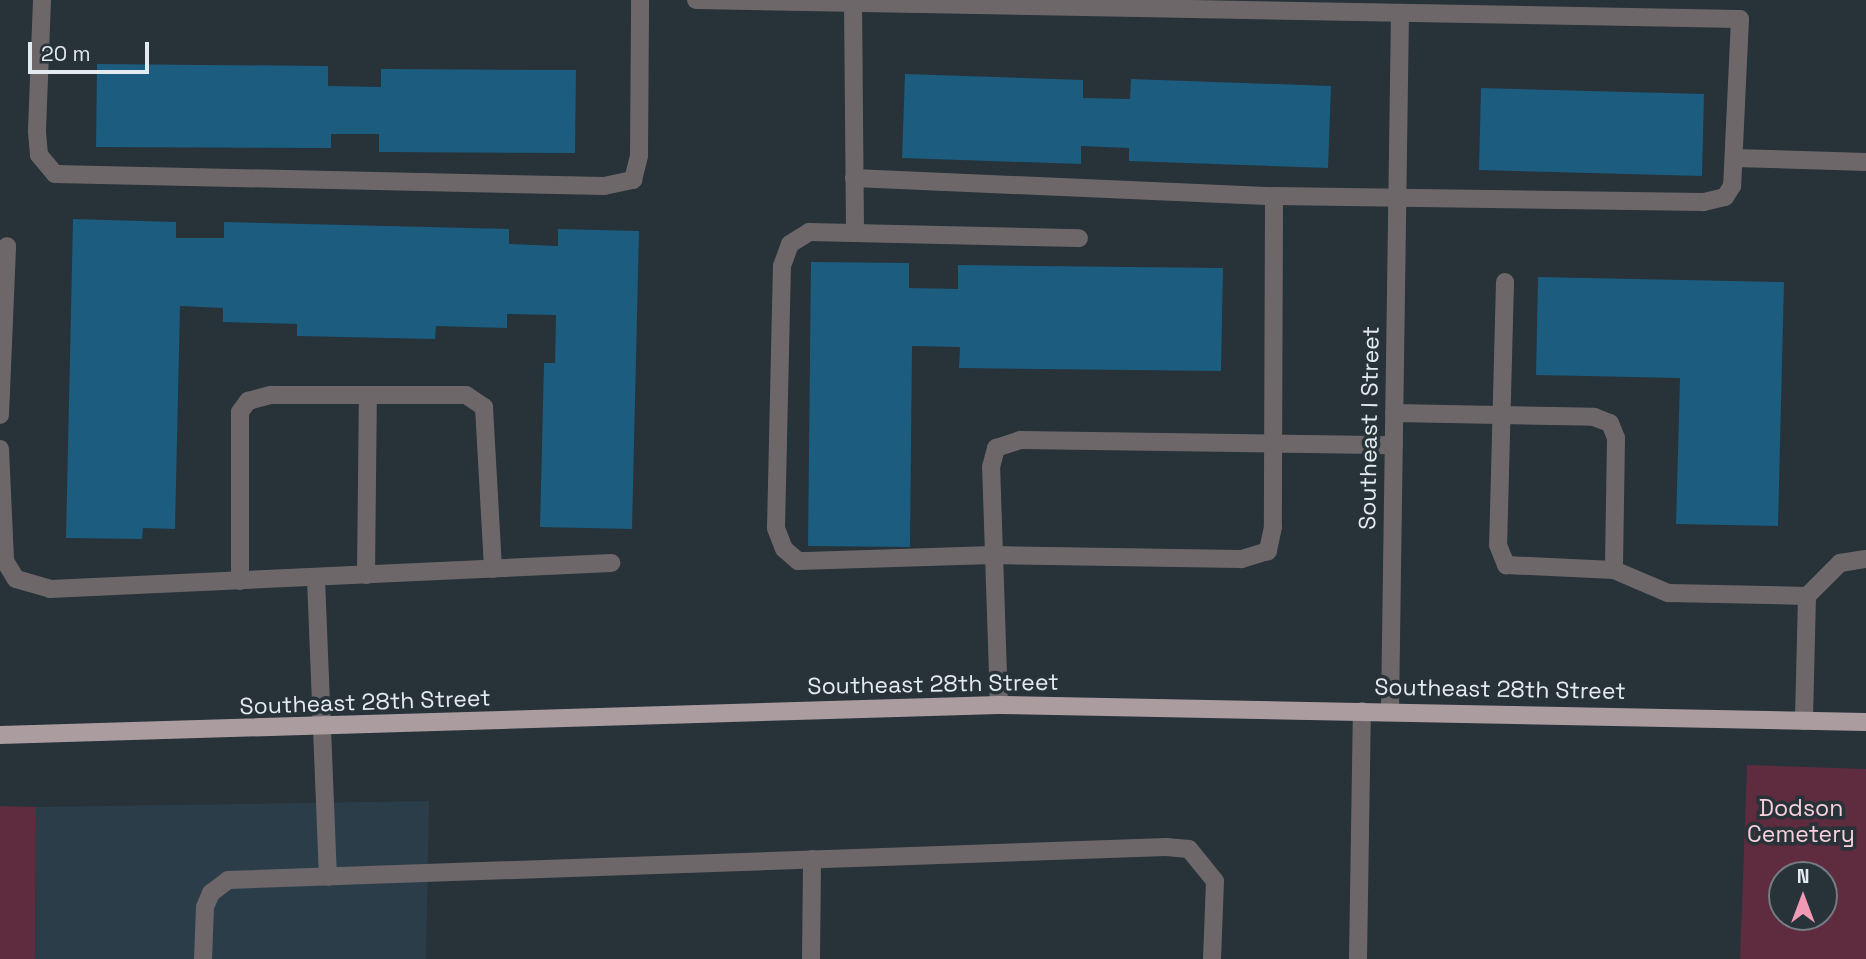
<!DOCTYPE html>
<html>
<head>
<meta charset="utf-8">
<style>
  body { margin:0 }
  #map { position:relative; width:1866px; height:959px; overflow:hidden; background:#273239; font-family:"Space Grotesk",sans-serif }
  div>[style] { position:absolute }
  .built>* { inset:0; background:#2b3d49 }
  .green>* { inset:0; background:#5e2c3e }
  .building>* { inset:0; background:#1c5c7f }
  .minor>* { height:18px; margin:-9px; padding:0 9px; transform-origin:9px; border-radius:9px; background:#6e6769 }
  .major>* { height:18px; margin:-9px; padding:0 9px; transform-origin:9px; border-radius:9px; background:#ab9ca0 }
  span { translate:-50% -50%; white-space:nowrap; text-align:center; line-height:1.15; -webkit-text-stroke:7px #273239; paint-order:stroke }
  .street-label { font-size:23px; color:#e4ebf0 }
  .park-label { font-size:23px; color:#f7d0db }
  .north { position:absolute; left:1768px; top:861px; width:70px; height:70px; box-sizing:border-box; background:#273239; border:2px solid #737c82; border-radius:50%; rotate:0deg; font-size:19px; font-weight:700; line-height:28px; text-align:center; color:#e4ebf0 }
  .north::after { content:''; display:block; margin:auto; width:24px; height:32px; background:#f09ab6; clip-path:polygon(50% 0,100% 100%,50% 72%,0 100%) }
  .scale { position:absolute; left:28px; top:42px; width:121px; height:32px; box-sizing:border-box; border:4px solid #e4ebf0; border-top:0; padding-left:9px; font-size:21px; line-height:24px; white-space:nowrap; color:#e4ebf0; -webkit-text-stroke:5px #273239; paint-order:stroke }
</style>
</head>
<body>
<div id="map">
  <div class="built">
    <i style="clip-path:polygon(429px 801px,426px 959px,35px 959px,36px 807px)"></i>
  </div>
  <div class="green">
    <i style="clip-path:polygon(evenodd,1747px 765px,1866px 769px,1866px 959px,1740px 959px,1747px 765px,1824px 875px,1824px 917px,1782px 917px,1782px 875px,1824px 875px)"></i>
    <i style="clip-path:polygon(0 806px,36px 807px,35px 959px,0 959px)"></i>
  </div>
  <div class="building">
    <i style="clip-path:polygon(97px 64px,328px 66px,328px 86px,381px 87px,381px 69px,576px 70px,575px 153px,379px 152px,379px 134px,331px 134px,331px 148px,96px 147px)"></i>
    <i style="clip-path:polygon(905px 74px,1083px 80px,1083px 98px,1130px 99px,1131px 79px,1331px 86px,1328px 168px,1129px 161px,1129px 148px,1081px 146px,1081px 164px,902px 158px)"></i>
    <i style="clip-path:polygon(1481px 88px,1704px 94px,1702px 176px,1479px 170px)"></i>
    <i style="clip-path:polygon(73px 219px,176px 222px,176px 238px,224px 238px,224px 222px,509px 229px,509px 244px,558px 246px,558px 229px,639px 231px,632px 529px,540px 527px,544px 363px,555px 363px,556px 315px,507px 314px,507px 328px,436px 326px,435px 339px,297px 336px,297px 324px,223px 322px,223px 308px,180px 306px,175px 529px,143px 528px,142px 539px,66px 538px)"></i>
    <i style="clip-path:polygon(811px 262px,909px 263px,909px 288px,958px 289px,958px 265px,1223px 268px,1221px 371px,959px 368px,960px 347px,912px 346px,910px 547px,808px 546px)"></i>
    <i style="clip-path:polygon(1538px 277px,1784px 282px,1778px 526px,1676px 524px,1680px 378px,1536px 375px)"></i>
  </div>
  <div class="minor">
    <i style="left:42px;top:0;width:132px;rotate:92.2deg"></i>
    <i style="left:37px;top:132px;width:23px;rotate:85deg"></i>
    <i style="left:39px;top:155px;width:25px;rotate:50deg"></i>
    <i style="left:55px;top:174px;width:549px;rotate:1.25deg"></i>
    <i style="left:604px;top:186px;width:30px;rotate:-12deg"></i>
    <i style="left:633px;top:180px;width:25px;rotate:-76deg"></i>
    <i style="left:639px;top:156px;width:156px;rotate:-89.6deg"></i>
    <i style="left:696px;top:0;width:1044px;rotate:1.04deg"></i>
    <i style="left:1740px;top:19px;width:167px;rotate:92.7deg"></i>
    <i style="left:1732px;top:186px;width:13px;rotate:122deg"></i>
    <i style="left:1725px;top:197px;width:23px;rotate:167deg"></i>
    <i style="left:1703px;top:202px;width:429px;rotate:-179.2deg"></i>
    <i style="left:1274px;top:196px;width:331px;rotate:90.2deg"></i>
    <i style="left:1273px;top:527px;width:25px;rotate:102deg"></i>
    <i style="left:1268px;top:551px;width:28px;rotate:163deg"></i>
    <i style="left:1241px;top:559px;width:248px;rotate:-179.1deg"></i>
    <i style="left:993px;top:555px;width:195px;rotate:178.2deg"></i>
    <i style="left:798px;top:561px;width:18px;rotate:-139deg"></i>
    <i style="left:784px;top:549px;width:22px;rotate:-111deg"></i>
    <i style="left:776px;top:528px;width:262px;rotate:-88.7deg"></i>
    <i style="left:782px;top:266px;width:23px;rotate:-70deg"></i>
    <i style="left:790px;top:244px;width:22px;rotate:-32deg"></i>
    <i style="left:809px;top:232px;width:270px;rotate:1.3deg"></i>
    <i style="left:853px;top:0;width:233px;rotate:89.5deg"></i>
    <i style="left:1734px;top:158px;width:132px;rotate:1.7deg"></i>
    <i style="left:854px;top:178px;width:420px;rotate:2.5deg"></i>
    <i style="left:1505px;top:282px;width:263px;rotate:91.5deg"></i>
    <i style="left:1498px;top:545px;width:22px;rotate:68deg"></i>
    <i style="left:1506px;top:565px;width:108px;rotate:2.7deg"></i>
    <i style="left:1394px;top:413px;width:200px;rotate:1.1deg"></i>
    <i style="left:1594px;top:417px;width:17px;rotate:21deg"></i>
    <i style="left:1610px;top:423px;width:16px;rotate:68deg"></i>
    <i style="left:1616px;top:438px;width:132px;rotate:90.9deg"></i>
    <i style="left:1614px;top:570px;width:59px;rotate:23.1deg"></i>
    <i style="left:1668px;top:593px;width:139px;rotate:1.2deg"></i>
    <i style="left:1807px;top:596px;width:125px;rotate:91.4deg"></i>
    <i style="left:0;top:415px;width:169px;rotate:-87.6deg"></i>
    <i style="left:0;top:449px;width:112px;rotate:87.4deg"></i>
    <i style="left:5px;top:561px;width:21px;rotate:59deg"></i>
    <i style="left:16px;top:579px;width:35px;rotate:16deg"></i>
    <i style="left:50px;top:589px;width:562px;rotate:-2.65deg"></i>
    <i style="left:366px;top:575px;width:180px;rotate:-89.4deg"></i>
    <i style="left:316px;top:579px;width:298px;rotate:87.7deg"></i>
    <i style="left:240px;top:581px;width:169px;rotate:-90deg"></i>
    <i style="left:240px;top:412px;width:14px;rotate:-54deg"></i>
    <i style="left:248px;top:401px;width:24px;rotate:-15deg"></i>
    <i style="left:271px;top:395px;width:195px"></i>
    <i style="left:466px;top:395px;width:22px;rotate:34deg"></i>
    <i style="left:484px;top:407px;width:162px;rotate:86.8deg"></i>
    <i style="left:1807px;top:596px;width:47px;rotate:-45deg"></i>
    <i style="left:1840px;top:563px;width:26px;rotate:-9deg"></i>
    <i style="left:999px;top:705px;width:238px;rotate:-91.9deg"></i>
    <i style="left:991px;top:467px;width:20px;rotate:-75deg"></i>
    <i style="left:996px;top:448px;width:25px;rotate:-18deg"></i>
    <i style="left:1020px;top:440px;width:374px;rotate:0.8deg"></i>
    <i style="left:1390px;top:710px;width:697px;rotate:-89.18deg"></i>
    <i style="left:203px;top:959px;width:52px;rotate:-87.8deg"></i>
    <i style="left:205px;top:907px;width:15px;rotate:-67deg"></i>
    <i style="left:211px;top:893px;width:21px;rotate:-37deg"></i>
    <i style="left:228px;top:880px;width:939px;rotate:-2.01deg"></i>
    <i style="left:1166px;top:847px;width:23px;rotate:5deg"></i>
    <i style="left:1189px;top:849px;width:41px;rotate:50.9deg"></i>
    <i style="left:1215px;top:881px;width:78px;rotate:92.2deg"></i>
    <i style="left:811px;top:959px;width:100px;rotate:-89.4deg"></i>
    <i style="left:1358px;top:959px;width:248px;rotate:-89.1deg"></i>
  </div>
  <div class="major">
    <i style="left:0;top:735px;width:999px;rotate:-1.72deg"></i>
    <i style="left:999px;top:705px;width:867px;rotate:1.12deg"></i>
  </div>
  <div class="street-label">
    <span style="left:1369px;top:428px;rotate:-89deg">Southeast I Street</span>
    <span style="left:933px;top:684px;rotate:-1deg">Southeast 28th Street</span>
    <span style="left:1500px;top:689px;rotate:1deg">Southeast 28th Street</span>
    <span style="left:365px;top:702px;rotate:-2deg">Southeast 28th Street</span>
  </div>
  <div class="park-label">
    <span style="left:1801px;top:821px">Dodson<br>Cemetery</span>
  </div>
  <div class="north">N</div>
  <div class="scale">20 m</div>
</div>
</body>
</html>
